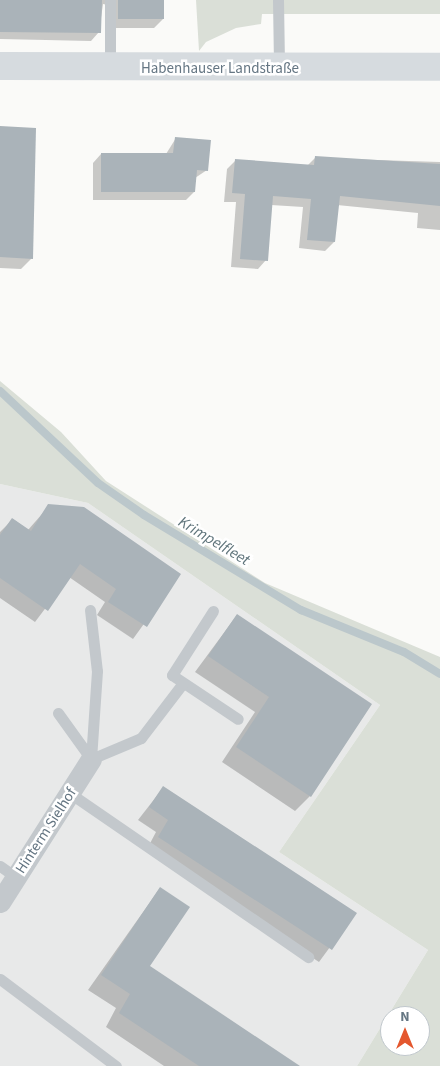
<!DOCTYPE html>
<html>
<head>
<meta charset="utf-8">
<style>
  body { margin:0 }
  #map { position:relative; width:440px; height:1066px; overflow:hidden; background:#fafaf8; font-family:"Source Sans 3",sans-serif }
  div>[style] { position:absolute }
  .built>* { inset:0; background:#e8e9e9 }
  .green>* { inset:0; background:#dadfd7 }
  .shadow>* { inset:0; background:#0003 }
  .stream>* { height:8px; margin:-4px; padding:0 4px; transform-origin:4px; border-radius:4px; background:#bbc7cb }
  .building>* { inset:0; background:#aab3b9 }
  .lane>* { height:11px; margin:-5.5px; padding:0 5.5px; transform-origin:5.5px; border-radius:5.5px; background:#c3c8cc }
  .street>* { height:21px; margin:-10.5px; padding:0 10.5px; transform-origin:10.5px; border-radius:10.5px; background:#c3c8cc }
  .secondary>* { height:28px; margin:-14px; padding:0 14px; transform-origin:14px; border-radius:14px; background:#d6dbdf }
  span { translate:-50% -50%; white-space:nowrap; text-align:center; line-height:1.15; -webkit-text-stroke:5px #fff; paint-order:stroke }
  .street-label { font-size:15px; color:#657683 }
  .water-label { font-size:16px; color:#60757c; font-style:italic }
  .north { position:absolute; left:380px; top:1006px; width:50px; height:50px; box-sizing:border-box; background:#fff; border:1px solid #c1c8cd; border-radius:50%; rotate:0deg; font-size:14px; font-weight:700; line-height:20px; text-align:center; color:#657683 }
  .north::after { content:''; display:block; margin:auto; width:18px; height:22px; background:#e4572e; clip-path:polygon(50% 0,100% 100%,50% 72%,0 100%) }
</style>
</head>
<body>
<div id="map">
  <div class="built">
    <i style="clip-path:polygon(0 484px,88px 503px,380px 705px,279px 852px,428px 950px,357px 1066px,0 1066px)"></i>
  </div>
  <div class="green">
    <i style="clip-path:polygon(196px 0,440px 0,440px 14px,262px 14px,261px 24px,236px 28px,206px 42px,199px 51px)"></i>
    <i style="clip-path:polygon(evenodd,0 381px,61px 432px,106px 481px,265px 583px,440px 657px,440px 1066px,357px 1066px,428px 950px,279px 852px,380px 705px,88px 503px,0 484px,0 381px,390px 1016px,420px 1016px,420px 1046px,390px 1046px,390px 1016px)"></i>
  </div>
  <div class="shadow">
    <i style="clip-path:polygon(0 0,163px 0,163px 19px,154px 28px,109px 28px,108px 5px,103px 4px,99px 32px,91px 41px,0 39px)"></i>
    <i style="clip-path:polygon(0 127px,32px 258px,21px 269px,0 268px)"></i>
    <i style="clip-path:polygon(176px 138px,207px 170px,195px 178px,194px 192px,186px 200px,93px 200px,93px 163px,101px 154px,166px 154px)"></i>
    <i style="clip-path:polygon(315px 158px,440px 162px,440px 230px,417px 228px,418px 213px,337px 205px,334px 242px,325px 251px,299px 248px,303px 207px,271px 205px,266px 260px,258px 269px,231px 267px,236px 202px,224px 202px,227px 169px,236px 160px,307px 166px)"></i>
    <i style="clip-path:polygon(49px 506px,180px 574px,133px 639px,97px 615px,105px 602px,69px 577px,35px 622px,0 598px,0 532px,13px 519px,28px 530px)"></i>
    <i style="clip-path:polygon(237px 615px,310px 796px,295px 811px,222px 762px,255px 712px,195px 672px)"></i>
    <i style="clip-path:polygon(163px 788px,355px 913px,319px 962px,147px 849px,156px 832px,138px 820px)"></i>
    <i style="clip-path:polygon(160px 888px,149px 966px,298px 1066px,164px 1066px,106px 1027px,116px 1008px,88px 990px)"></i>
  </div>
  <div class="stream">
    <i style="left:0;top:391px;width:134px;rotate:43.2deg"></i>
    <i style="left:98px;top:483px;width:56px;rotate:34.8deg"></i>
    <i style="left:144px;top:515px;width:184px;rotate:31.2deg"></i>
    <i style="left:301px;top:610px;width:111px;rotate:22.2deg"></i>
    <i style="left:404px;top:652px;width:42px;rotate:31.4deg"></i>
  </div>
  <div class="building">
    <i style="clip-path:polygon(0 0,102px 0,101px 33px,0 32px)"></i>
    <i style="clip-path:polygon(118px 0,164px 0,164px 19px,118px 19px)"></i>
    <i style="clip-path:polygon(0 126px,36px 128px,33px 259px,0 257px)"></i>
    <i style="clip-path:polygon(175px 137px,211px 140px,208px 171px,197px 170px,195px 192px,101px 192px,101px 153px,173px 153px)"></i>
    <i style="clip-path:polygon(315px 156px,440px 164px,440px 206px,340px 196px,335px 242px,307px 240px,311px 199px,273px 196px,268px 261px,240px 259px,245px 194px,232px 193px,235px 159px,314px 165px)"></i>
    <i style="clip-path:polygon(48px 504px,84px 507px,181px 574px,147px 627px,108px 602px,116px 589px,80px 564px,48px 611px,0 578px,0 535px,12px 518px,31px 531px)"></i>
    <i style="clip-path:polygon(237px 614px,372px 704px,311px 797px,236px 747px,269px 697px,208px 656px)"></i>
    <i style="clip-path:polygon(163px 786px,357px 913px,332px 950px,158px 837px,168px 820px,149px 807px)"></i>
    <i style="clip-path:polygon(160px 887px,190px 907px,150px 966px,300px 1066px,199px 1066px,119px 1013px,130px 994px,101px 975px)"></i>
  </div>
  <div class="lane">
    <i style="left:110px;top:0;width:67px;rotate:90deg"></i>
    <i style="left:278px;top:0;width:67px;rotate:89.1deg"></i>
    <i style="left:90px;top:610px;width:61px;rotate:83.5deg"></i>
    <i style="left:97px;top:671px;width:88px;rotate:93.9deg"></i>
    <i style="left:213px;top:611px;width:76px;rotate:122.6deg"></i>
    <i style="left:172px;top:675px;width:79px;rotate:33.7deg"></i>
    <i style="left:58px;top:713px;width:57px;rotate:54.3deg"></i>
    <i style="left:91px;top:759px;width:54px;rotate:-22.8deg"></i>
    <i style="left:141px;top:738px;width:69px;rotate:-52.6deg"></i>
    <i style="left:71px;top:794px;width:288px;rotate:34.5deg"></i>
    <i style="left:0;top:866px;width:19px;rotate:35deg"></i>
    <i style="left:0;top:979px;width:145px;rotate:36.9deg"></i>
  </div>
  <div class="street">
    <i style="left:0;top:902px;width:169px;rotate:-57.5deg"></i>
  </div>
  <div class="secondary">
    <i style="left:0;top:66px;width:440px;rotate:0.1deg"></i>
  </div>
  <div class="street-label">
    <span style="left:220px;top:69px">Habenhauser Landstraße</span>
    <span style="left:46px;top:831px;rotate:-57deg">Hinterm Sielhof</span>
  </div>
  <div class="water-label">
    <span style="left:214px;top:541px;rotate:31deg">Krimpelfleet</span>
  </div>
  <div class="north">N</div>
</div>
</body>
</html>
